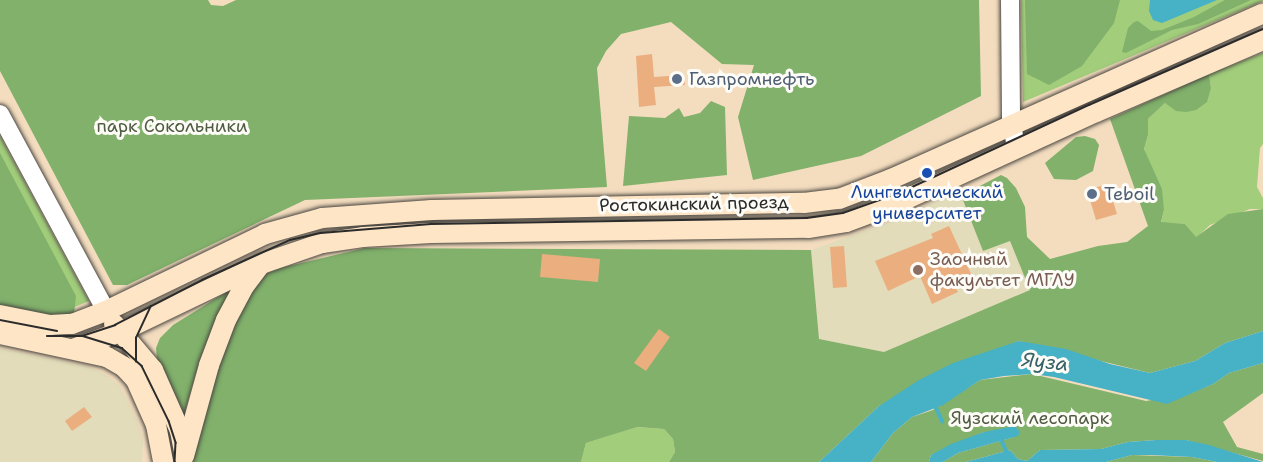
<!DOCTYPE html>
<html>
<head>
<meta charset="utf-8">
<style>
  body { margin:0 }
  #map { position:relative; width:1263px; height:462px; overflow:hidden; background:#f4ddbf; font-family:"Shantell Sans",sans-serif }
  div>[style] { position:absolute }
  .built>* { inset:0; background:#e2dcba }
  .green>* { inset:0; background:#a2ce7b }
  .forest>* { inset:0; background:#81b16b }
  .water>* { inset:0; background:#47b1c5 }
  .stream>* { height:4px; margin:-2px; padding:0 2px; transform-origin:2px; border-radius:2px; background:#47b1c5 }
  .building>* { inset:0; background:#ebae7f }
  .roads { filter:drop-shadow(0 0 2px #494641) drop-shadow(0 0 2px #494641) }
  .tertiary>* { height:18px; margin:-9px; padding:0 9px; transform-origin:9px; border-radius:9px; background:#fff }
  .secondary>* { height:20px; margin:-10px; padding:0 10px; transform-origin:10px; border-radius:10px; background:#fee5c5 }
  .tram>* { height:1.5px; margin:-0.75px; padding:0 0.75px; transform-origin:0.75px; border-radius:0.75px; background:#2b2b2b }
  .dots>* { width:16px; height:16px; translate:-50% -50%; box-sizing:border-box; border:3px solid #fdfcf7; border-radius:50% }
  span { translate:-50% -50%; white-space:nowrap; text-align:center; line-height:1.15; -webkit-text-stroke:6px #fdfcf7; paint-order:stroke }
  .service-label { font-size:18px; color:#4e5e75 }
  .left { translate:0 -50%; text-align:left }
  .park-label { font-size:18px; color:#4f5c43 }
  .transit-label { font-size:18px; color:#164399 }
  .street-label { font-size:18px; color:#2b2b2b }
  .education-label { font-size:18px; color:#785e54 }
  .water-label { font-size:20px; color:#366169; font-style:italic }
</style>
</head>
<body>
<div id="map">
  <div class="built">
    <i style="clip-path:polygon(959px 190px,983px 250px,1010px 240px,1030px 290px,884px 352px,819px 339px,811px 250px,897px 219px)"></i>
    <i style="clip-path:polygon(0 348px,86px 366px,105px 374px,120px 386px,138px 422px,143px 440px,142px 462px,0 462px)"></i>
  </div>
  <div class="green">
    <i style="clip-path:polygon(1021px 0,1263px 0,1263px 1px,1023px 102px)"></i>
    <i style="clip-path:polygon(1263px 53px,1263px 144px,1260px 148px,1257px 187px,1263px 198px,1263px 209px,1250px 209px,1210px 225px,1196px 238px,1185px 224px,1161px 223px,1164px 210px,1144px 149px,1148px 135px,1148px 119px,1165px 103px,1211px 88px,1209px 74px)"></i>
    <i style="clip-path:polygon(0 136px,89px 301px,48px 318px,0 308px)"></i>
    <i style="clip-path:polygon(636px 427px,664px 429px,673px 439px,675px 452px,669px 462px,581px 462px,586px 443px)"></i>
  </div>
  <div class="forest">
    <i style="clip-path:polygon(0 0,208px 0,211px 5px,223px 6px,236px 0,979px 0,981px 96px,861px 156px,753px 180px,738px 117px,754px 65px,722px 64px,671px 22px,621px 34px,606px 51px,597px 68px,607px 187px,305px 200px,127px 285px,113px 285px,0 71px)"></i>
    <i style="clip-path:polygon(1025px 0,1120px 0,1114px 23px,1082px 66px,1049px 85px,1027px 74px)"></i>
    <i style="clip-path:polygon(1225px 0,1251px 0,1198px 24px,1172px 30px,1126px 53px,1122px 52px,1128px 28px,1134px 22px,1138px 21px,1151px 31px,1162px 30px,1194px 17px)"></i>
    <i style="clip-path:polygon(1209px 74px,1211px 88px,1207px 102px,1196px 110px,1186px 112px,1176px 111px,1165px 103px,1148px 119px,1148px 135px,1144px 149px,1162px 189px,1164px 210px,1161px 222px,1185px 224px,1196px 237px,1228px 214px,1263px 209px,1263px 331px,1225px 343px,1195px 361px,1150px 373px,1019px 341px,978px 357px,879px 406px,819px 462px,669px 462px,675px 452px,673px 439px,664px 429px,637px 427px,586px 443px,581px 462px,191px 462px,224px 344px,257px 279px,276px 269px,365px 248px,811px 250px,819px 339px,884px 352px,1030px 290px,1010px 241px,983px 251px,959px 190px,978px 187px,1001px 175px,1007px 178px,1016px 188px,1025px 207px,1027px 237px,1050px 259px,1098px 246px,1127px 242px,1148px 226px,1110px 119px)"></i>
    <i style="clip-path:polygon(711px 101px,725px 107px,727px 175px,623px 186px,629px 116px,665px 118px,679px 108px,684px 117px,700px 113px)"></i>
    <i style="clip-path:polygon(1085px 136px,1095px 139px,1099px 145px,1093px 171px,1076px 180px,1054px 179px,1045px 163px,1076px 137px)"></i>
    <i style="clip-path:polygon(0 153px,76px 296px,74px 314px,50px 316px,0 306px)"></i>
    <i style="clip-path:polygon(236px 286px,216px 322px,195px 377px,183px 419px,157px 360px,156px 348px,160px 338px,173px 325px)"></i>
    <i style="clip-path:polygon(1263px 363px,1263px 393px,1223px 422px,1237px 447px,1263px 454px,1263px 461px,1186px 440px,1156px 440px,1128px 442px,1101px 449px,1040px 450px,1027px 461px,1018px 459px,1010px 450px,966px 462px,943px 462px,958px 453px,1014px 437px,984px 432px,931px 455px,929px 462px,871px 462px,893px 433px,912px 417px,933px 410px,980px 380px,1032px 374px,1146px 401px,1191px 393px,1213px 384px,1229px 373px)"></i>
    <i style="clip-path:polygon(1132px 455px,1192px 457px,1217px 462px,1054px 462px,1106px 462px)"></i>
  </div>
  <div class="water">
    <i style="clip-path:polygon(1150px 0,1217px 0,1162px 23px,1153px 20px,1149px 11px)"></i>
    <i style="clip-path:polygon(1263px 331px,1263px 363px,1229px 373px,1213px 384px,1167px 404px,1054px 377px,1032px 374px,1004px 376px,980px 380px,943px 405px,912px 417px,893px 433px,871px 462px,819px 462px,879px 406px,919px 380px,953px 363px,1019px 341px,1066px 349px,1110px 364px,1150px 373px,1195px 361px,1225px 343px)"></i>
    <i style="clip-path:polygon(1015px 426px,1020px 432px,1018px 436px,958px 453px,943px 462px,929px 462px,931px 455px,951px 444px,984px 432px)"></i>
    <i style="clip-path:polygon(1156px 440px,1186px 440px,1209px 445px,1263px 462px,1217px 462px,1192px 457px,1150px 455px,1132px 455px,1106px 462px,966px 462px,1010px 450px,1018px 459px,1027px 461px,1040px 450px,1101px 449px,1128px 442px)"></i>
  </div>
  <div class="stream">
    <i style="left:935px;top:406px;width:17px;rotate:65deg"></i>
    <i style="left:1000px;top:437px;width:15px;rotate:67deg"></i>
    <i style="left:1006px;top:451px;width:11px;rotate:90deg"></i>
  </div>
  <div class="building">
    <i style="clip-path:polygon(652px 54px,654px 77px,684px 75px,685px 85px,654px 87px,656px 105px,639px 107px,636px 56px)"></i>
    <i style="clip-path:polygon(1108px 184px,1117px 214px,1096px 220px,1087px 190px)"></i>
    <i style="clip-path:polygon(949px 226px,972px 276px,954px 284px,958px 292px,932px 304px,920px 276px,888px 291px,875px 261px,933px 238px,931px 234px)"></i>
    <i style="clip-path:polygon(844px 246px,847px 287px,833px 288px,830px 247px)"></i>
    <i style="clip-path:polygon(542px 254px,600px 259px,598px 282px,540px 277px)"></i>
    <i style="clip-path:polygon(659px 329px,670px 337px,646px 371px,634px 363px)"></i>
    <i style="clip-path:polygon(84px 407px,92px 417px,72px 431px,65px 421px)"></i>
  </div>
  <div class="roads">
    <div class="tertiary">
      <i style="left:1010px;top:0;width:117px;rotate:89.5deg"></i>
      <i style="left:1011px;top:117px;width:31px;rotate:81deg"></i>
      <i style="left:0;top:114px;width:224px;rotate:61.7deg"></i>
    </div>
    <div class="secondary">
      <i style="left:0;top:315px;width:51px;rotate:11.3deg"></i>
      <i style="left:50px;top:325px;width:22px;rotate:-3deg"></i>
      <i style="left:72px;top:324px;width:36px;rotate:-21deg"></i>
      <i style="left:106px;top:311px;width:177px;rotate:-25.8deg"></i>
      <i style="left:265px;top:234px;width:59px;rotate:-15.7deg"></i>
      <i style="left:322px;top:218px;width:110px;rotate:-4.2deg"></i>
      <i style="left:432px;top:210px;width:372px;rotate:-1.1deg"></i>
      <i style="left:804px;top:203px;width:35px;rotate:-7deg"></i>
      <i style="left:839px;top:199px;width:56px;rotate:-21deg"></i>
      <i style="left:891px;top:179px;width:407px;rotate:-24deg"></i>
      <i style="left:114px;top:324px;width:60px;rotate:49.7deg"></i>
      <i style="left:153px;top:370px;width:67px;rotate:66.1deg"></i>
      <i style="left:180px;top:431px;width:20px;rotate:79deg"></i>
      <i style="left:0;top:334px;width:109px;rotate:12.1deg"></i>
      <i style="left:107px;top:357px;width:20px;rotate:30deg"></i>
      <i style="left:124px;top:367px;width:18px;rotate:47deg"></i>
      <i style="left:73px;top:349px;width:50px;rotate:-19.9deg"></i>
      <i style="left:120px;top:332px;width:157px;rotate:-25.7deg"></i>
      <i style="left:261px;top:264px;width:65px;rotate:-19deg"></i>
      <i style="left:322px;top:243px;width:41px;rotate:-8.3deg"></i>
      <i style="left:363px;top:237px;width:68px;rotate:-3.4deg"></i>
      <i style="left:431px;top:233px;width:377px;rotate:-0.8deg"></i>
      <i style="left:808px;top:228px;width:38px;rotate:-9deg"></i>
      <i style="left:846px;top:222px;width:58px;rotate:-20.3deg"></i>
      <i style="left:900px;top:202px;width:216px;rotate:-24.7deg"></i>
      <i style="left:1096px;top:112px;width:182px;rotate:-23.3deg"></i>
      <i style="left:131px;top:369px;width:61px;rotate:65.9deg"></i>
      <i style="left:156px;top:425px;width:38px;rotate:79deg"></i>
      <i style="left:184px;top:456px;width:94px;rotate:-74.6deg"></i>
      <i style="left:209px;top:365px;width:48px;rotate:-69.3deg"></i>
      <i style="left:226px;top:320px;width:40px;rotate:-62deg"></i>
      <i style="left:245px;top:285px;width:25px;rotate:-53deg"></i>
    </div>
  </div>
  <div class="tram">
    <i style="left:0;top:320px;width:58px;rotate:10.9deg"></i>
    <i style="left:47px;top:336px;width:35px"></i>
    <i style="left:82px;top:336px;width:35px;rotate:-18deg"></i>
    <i style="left:115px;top:325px;width:98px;rotate:-27.3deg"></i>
    <i style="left:202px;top:280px;width:97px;rotate:-24.4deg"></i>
    <i style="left:290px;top:240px;width:32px;rotate:-13deg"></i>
    <i style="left:321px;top:233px;width:110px;rotate:-4.7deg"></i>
    <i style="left:431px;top:224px;width:376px;rotate:-0.9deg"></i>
    <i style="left:807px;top:218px;width:36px;rotate:-8deg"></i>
    <i style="left:843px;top:213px;width:57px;rotate:-19.4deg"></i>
    <i style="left:897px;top:194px;width:212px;rotate:-24.9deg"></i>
    <i style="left:1089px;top:105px;width:190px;rotate:-23.6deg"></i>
    <i style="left:83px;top:336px;width:41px;rotate:17.1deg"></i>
    <i style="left:122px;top:348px;width:27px;rotate:42deg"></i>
    <i style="left:142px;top:366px;width:61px;rotate:63.9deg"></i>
    <i style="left:169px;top:421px;width:23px;rotate:72deg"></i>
    <i style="left:176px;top:443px;width:19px;rotate:93deg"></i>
    <i style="left:136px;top:362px;width:24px;rotate:-90deg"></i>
    <i style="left:136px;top:338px;width:35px;rotate:-65deg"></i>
  </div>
  <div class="dots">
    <i style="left:677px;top:79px;background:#5c6f8a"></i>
    <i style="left:927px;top:173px;background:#1a4fb4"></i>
    <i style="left:1092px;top:194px;background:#5c6f8a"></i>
    <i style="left:918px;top:270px;background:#8d6e63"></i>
  </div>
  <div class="service-label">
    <span class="left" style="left:689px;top:79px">Газпромнефть</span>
    <span class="left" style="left:1104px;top:194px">Teboil</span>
  </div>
  <div class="park-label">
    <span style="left:172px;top:126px">парк Сокольники</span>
    <span style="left:1030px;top:418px">Яузский лесопарк</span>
  </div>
  <div class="transit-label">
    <span style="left:927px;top:203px">Лингвистический<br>университет</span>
  </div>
  <div class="street-label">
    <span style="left:694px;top:204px;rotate:-1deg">Ростокинский проезд</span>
  </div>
  <div class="education-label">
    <span class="left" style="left:930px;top:270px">Заочный<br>факультет МГЛУ</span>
  </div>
  <div class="water-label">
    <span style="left:1045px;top:362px;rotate:6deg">Яуза</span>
  </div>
</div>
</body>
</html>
